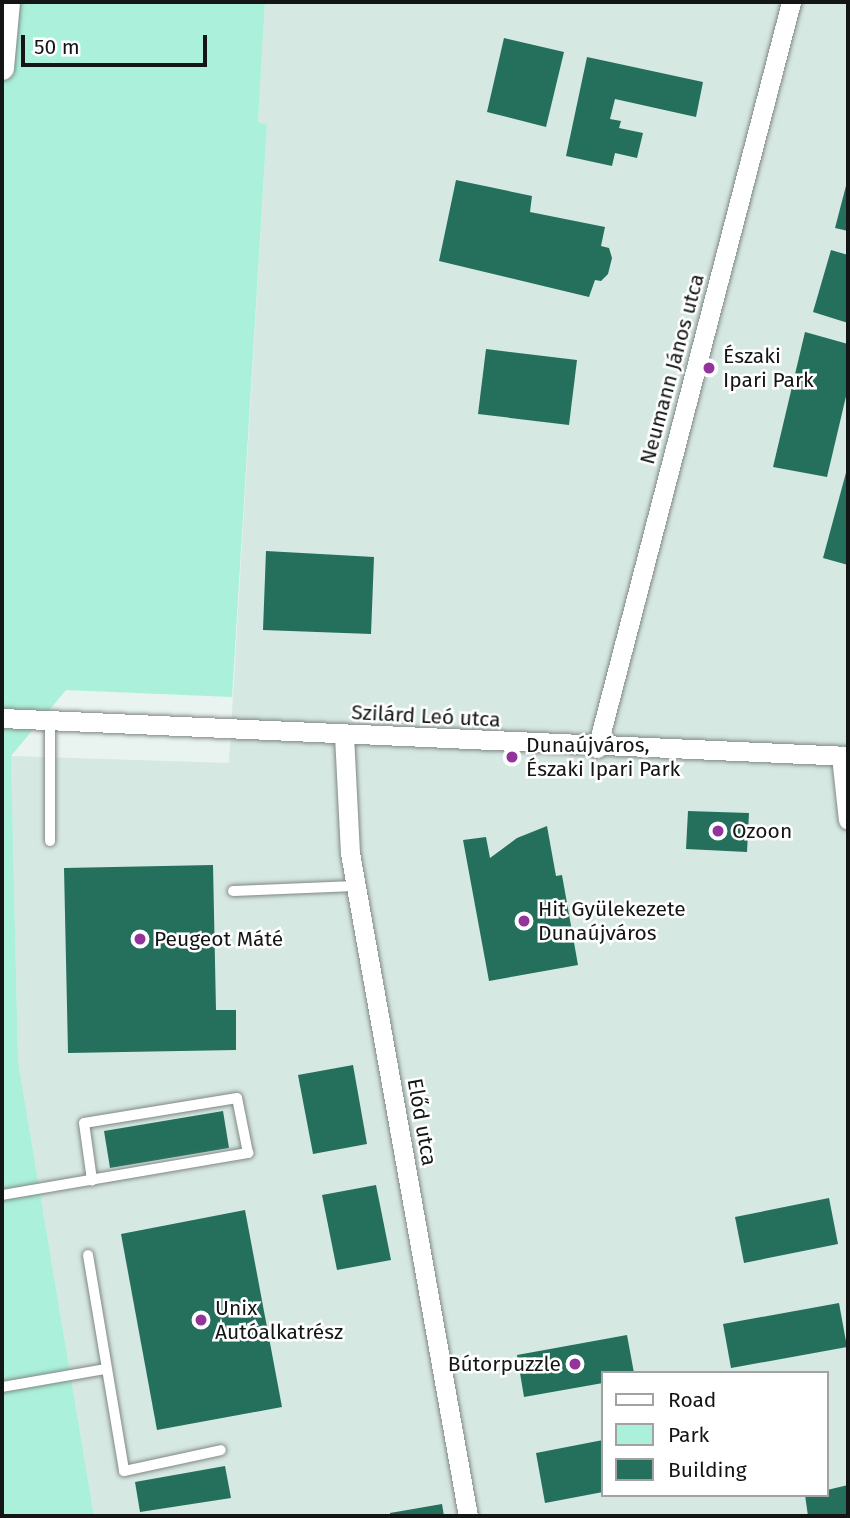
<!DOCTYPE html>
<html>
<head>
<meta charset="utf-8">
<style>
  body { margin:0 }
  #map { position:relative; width:850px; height:1518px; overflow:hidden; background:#e9f3ef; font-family:"Fira Sans",sans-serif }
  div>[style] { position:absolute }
  .built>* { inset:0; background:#d6e8e2 }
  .green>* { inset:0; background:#aaf0da }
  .building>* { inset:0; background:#24705d }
  .roads { filter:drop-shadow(0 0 2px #808885) drop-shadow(0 0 2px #808885) }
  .service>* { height:10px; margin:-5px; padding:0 5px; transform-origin:5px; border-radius:5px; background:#fff }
  .minor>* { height:19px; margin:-9.5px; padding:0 9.5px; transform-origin:9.5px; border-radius:9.5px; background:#fff }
  .tertiary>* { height:24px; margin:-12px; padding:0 12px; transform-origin:12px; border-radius:12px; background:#fff }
  .dots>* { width:19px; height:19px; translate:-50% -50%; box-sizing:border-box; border:4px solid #fff; border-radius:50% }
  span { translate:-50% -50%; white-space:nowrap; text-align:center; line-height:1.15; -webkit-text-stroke:5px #fff; paint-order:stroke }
  .poi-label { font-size:21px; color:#131615 }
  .left { translate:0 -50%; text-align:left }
  .right { translate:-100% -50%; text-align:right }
  .street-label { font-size:21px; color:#131615 }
  .frame { position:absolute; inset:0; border:4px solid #131615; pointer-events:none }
  .legend { position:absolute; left:601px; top:1371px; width:228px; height:126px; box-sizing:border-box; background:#fff; border:2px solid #a1a2a1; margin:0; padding:9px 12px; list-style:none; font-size:21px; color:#131615 }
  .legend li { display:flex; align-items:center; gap:14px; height:35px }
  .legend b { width:35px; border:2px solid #a1a2a1 }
  .scale { position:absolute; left:21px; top:35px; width:186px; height:32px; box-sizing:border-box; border:4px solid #131615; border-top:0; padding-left:9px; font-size:21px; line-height:24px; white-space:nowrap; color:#131615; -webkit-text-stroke:5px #fff; paint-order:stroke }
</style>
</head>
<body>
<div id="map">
  <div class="built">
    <i style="clip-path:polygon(evenodd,265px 2px,848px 2px,848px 1516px,94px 1516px,18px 1061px,11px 756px,229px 763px,267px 126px,258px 123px,265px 2px,603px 1373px,827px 1373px,827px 1495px,603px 1495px,603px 1373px)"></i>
  </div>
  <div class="green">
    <i style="clip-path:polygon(2px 2px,265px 2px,258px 122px,267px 125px,232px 697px,66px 690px,11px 756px,18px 1061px,94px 1516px,2px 1516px)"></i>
  </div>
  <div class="building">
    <i style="clip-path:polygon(504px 38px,564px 52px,546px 127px,487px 112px)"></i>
    <i style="clip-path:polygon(587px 57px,703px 82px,696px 117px,615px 99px,610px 119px,621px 121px,619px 128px,643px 133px,637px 158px,615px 153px,612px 166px,566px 156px)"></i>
    <i style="clip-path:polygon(456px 180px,532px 196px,530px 212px,605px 227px,601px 246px,609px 248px,612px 258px,608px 274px,601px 281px,595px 280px,589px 297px,439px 261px)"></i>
    <i style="clip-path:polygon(847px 182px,848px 182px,848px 231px,835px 228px)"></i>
    <i style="clip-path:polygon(831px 250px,848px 255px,848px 323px,813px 312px)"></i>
    <i style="clip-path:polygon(805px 332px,848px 344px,848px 388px,827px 477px,773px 467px)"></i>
    <i style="clip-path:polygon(486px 349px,577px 360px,569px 425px,478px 414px)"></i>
    <i style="clip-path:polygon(847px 469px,848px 469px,848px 565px,823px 558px)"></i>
    <i style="clip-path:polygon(266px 551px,374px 557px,371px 634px,263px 630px)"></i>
    <i style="clip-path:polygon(688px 811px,749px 813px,747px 852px,686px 849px)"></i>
    <i style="clip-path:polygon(547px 826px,556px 876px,562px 875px,578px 965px,489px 981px,463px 840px,486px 837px,490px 858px,517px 838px)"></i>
    <i style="clip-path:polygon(213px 865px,216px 1010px,236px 1010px,236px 1050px,68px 1053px,64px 868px)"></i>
    <i style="clip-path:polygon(353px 1065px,367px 1144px,313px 1154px,298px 1075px)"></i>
    <i style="clip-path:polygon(223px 1111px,229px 1148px,110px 1168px,104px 1131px)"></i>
    <i style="clip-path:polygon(376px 1185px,391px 1260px,337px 1270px,322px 1195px)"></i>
    <i style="clip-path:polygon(829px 1198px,838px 1244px,744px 1263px,735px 1217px)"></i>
    <i style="clip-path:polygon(245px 1210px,282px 1407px,157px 1430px,121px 1234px)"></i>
    <i style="clip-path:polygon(839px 1303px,847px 1347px,731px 1368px,723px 1324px)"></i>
    <i style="clip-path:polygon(627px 1335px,634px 1373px,603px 1373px,603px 1383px,524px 1397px,517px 1355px)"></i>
    <i style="clip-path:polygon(603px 1440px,603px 1492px,545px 1503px,536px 1453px)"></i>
    <i style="clip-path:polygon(225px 1466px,231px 1498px,140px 1512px,135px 1482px)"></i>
    <i style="clip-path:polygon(848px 1485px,848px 1516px,808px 1516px,805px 1495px,827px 1495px,827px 1490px)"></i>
    <i style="clip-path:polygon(442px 1504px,444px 1516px,390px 1516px,390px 1513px)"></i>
  </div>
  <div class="roads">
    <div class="service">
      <i style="left:50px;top:721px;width:120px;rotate:90deg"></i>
      <i style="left:233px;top:891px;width:123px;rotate:-2.3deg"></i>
      <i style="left:2px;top:1195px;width:250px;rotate:-9.7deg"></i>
      <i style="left:248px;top:1153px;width:56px;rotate:-101.3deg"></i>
      <i style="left:237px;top:1098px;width:155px;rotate:170.7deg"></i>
      <i style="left:84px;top:1123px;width:58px;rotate:82deg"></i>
      <i style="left:88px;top:1255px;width:219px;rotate:80.5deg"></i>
      <i style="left:124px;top:1471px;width:99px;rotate:-12.2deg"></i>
      <i style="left:2px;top:1387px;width:105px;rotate:-9.9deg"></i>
    </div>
    <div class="minor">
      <i style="left:2px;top:718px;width:847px;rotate:2.57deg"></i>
      <i style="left:344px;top:735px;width:118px;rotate:87.1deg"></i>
      <i style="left:350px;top:853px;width:673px;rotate:79.91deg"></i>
      <i style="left:597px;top:748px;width:771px;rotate:-75.42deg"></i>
      <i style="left:841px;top:756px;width:64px;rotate:83.8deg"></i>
    </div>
    <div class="tertiary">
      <i style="left:2px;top:68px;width:66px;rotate:-84.8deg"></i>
    </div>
  </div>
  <div class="dots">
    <i style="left:709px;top:368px;background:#93349d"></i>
    <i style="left:512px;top:757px;background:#93349d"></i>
    <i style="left:718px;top:831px;background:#93349d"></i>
    <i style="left:524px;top:921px;background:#93349d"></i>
    <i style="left:140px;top:939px;background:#93349d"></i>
    <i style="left:201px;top:1320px;background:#93349d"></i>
    <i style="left:575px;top:1364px;background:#93349d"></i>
  </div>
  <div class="poi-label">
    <span class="left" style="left:723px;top:368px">Északi<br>Ipari Park</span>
    <span class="left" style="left:526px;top:757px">Dunaújváros,<br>Északi Ipari Park</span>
    <span class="left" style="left:732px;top:831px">Ozoon</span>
    <span class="left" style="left:538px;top:921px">Hit Gyülekezete<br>Dunaújváros</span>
    <span class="left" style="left:154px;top:939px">Peugeot Máté</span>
    <span class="left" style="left:215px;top:1320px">Unix<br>Autóalkatrész</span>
    <span class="right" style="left:561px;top:1364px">Bútorpuzzle</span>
  </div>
  <div class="street-label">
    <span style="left:672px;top:369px;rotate:-75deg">Neumann János utca</span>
    <span style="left:426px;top:716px;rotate:3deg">Szilárd Leó utca</span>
    <span style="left:422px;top:1122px;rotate:80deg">Előd utca</span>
  </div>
  <div class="frame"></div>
  <ul class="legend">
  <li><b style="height:9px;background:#fff"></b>Road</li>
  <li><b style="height:19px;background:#aaf0da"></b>Park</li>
  <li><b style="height:19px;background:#24705d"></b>Building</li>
  </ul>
  <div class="scale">50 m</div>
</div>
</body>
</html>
